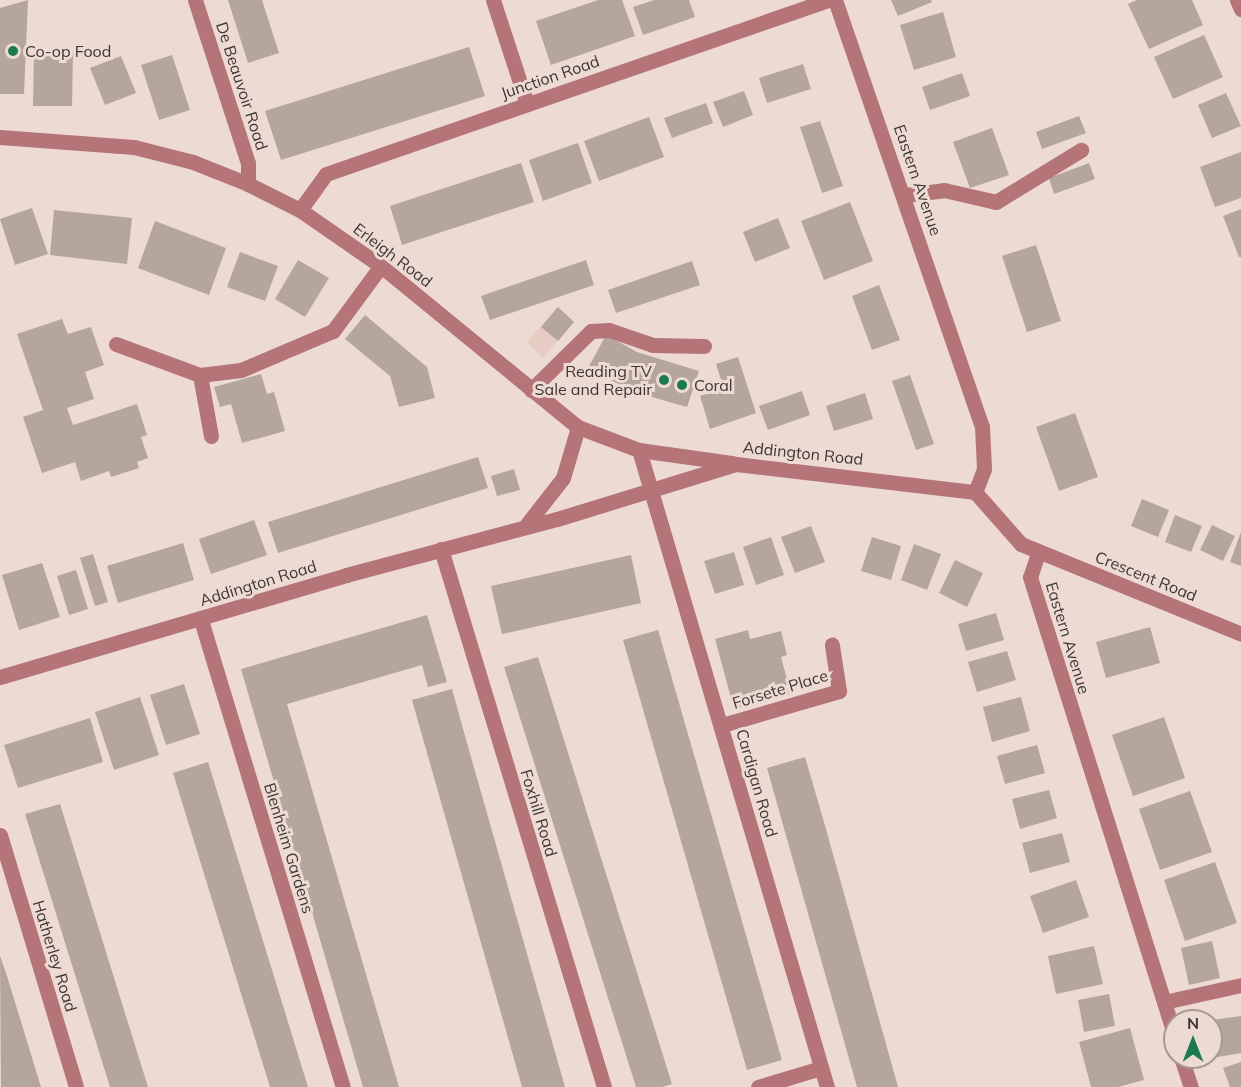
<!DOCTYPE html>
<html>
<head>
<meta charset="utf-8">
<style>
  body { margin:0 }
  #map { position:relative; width:1241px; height:1087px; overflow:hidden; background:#eddad3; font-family:Mulish,sans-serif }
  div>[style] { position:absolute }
  .built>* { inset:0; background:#e6ccc2 }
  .building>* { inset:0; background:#b4a69a }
  .minor>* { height:15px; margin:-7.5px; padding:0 7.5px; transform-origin:7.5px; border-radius:7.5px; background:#b57477 }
  .dots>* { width:16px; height:16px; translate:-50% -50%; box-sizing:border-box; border:3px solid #eddad3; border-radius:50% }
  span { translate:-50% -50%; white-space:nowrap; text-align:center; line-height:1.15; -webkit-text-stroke:6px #eddad3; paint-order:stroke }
  .poi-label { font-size:16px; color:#3e3634 }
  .left { translate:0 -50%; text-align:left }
  .right { translate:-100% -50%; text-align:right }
  .street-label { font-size:16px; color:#3e3634 }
  .north { position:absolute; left:1163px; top:1009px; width:60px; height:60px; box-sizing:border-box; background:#eddad3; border:2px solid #a79893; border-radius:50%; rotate:0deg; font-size:16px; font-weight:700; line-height:24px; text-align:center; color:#3e3634 }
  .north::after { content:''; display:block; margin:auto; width:21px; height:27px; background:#1b7950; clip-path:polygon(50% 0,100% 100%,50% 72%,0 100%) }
</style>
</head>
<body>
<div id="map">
  <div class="built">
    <i style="clip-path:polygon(558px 307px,574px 322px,543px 358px,527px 342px)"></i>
  </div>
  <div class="building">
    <i style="clip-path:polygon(28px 0,24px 94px,0 94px,0 8px)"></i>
    <i style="clip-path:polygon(228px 0,262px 0,279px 53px,248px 63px)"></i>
    <i style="clip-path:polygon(598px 0,622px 0,635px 36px,551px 65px,536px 21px)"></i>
    <i style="clip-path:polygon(654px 0,689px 0,695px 17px,643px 35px,633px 7px)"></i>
    <i style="clip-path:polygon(891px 0,931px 0,932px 2px,898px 16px)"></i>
    <i style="clip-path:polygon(1137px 0,1192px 0,1203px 25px,1149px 49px,1128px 4px)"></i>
    <i style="clip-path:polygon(943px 12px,956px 57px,914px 70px,900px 25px)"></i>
    <i style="clip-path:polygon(1204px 35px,1223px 77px,1173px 99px,1154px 57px)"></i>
    <i style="clip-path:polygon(469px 47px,485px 96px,281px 160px,265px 111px)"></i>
    <i style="clip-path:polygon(34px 53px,73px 53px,72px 106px,33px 106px)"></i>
    <i style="clip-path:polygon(172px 55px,190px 110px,159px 120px,141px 65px)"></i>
    <i style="clip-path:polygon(121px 56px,136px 93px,105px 105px,90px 68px)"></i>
    <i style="clip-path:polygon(803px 64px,811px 89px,767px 103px,759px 78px)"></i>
    <i style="clip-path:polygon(962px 73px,970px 96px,930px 110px,922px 87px)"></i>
    <i style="clip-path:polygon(744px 91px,753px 115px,723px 127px,713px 102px)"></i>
    <i style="clip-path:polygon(1226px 93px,1241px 126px,1212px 138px,1198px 105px)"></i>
    <i style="clip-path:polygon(706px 103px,713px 123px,672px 138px,664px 118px)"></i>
    <i style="clip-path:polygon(1079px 116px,1086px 133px,1042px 149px,1036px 132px)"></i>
    <i style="clip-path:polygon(649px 117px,664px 157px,599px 181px,584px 141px)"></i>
    <i style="clip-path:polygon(820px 121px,843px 186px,822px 193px,800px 127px)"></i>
    <i style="clip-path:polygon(992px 128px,1009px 175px,970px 188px,953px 142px)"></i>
    <i style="clip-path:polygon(578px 143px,592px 183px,543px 201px,529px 160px)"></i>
    <i style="clip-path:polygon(1241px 152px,1241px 198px,1215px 207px,1200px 167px)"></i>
    <i style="clip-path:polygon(521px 163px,534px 202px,402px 245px,390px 206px)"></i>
    <i style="clip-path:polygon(1089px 163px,1095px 179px,1054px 194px,1049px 178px)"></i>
    <i style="clip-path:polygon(850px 202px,873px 261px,824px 280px,801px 221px)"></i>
    <i style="clip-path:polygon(32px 208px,48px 254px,15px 265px,0 219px)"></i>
    <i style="clip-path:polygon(1241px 209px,1241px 257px,1239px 257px,1223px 216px)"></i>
    <i style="clip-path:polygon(54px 210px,132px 218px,127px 264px,50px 255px)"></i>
    <i style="clip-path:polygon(778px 218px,790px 248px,755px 262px,743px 232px)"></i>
    <i style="clip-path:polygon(155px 221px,226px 248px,209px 295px,138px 268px)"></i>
    <i style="clip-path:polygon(1036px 245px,1061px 321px,1027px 332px,1002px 256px)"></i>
    <i style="clip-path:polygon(240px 252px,278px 266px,265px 301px,227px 287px)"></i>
    <i style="clip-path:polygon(298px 260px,329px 278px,305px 317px,275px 299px)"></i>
    <i style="clip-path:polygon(586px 260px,594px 285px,490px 320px,481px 296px)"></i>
    <i style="clip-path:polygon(692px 261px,700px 285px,616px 313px,608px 290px)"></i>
    <i style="clip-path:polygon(879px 285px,900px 340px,872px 350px,852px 296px)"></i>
    <i style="clip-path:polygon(558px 307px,574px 322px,558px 341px,541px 327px)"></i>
    <i style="clip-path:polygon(365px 315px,427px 367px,435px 398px,399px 407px,390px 376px,345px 339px)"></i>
    <i style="clip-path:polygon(62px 319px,68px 334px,91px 327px,104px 365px,85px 372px,94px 399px,67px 408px,73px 425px,137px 404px,147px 435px,141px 437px,148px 458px,137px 462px,139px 468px,111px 477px,109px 471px,81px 481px,75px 462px,42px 473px,23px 417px,43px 410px,17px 334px)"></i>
    <i style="clip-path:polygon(606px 335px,637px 352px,699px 371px,687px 407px,634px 392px,588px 368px)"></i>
    <i style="clip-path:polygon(738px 357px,756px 413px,710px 429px,700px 396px,724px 389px,716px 364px)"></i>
    <i style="clip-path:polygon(261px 374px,267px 394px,274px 392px,285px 431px,242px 443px,231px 404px,220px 407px,214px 387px)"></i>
    <i style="clip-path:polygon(910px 375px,934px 444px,916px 450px,892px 381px)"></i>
    <i style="clip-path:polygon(802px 391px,810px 415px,768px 430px,759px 406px)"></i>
    <i style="clip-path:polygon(865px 393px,873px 419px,834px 431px,826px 406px)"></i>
    <i style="clip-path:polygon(1075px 413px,1098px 477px,1059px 491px,1036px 427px)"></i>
    <i style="clip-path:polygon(478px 457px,488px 488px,278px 553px,268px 522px)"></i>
    <i style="clip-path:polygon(514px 469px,520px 490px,497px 496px,491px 476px)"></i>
    <i style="clip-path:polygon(1142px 499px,1169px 510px,1158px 537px,1131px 526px)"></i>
    <i style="clip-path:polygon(1175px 515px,1202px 526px,1191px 552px,1165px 542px)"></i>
    <i style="clip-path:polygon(254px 520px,267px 555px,211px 574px,199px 539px)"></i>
    <i style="clip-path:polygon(1212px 525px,1235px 536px,1223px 561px,1200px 550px)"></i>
    <i style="clip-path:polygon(811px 526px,825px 562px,795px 573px,781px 537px)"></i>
    <i style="clip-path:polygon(1241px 532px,1241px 566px,1230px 562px)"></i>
    <i style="clip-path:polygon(771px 537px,784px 575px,756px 585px,743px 547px)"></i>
    <i style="clip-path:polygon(872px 537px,901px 546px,891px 580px,861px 571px)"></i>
    <i style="clip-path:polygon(183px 543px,194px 580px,118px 603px,107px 566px)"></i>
    <i style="clip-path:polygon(914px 544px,941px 554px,927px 590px,901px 580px)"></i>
    <i style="clip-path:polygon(734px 552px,744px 585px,715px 594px,704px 561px)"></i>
    <i style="clip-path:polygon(93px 554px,108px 602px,95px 606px,80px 558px)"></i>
    <i style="clip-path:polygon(631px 555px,641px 603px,502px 634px,491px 586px)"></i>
    <i style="clip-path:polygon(955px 560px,983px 573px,967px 607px,939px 593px)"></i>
    <i style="clip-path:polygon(42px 563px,60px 617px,19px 630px,2px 575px)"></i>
    <i style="clip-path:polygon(76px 570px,88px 609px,69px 615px,57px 576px)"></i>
    <i style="clip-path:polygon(996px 613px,1004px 640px,966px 651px,958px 624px)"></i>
    <i style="clip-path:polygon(427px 615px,447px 682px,428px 687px,422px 665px,287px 704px,399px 1087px,363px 1087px,241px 669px)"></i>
    <i style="clip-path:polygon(1150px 627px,1160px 663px,1106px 678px,1096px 642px)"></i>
    <i style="clip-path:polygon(658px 630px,782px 1060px,747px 1070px,623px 640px)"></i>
    <i style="clip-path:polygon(748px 630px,750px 639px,781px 631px,787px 655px,781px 657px,791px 694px,734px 709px,715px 639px)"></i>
    <i style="clip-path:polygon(1007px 651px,1016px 680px,977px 692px,968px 662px)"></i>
    <i style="clip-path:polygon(538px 657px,672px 1084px,662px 1087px,636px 1087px,504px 667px)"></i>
    <i style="clip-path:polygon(184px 684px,200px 734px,166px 745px,150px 695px)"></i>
    <i style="clip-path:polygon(452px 689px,467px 743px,565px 1087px,522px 1087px,485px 957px,412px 700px)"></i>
    <i style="clip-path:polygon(140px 697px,159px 755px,114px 770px,95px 712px)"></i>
    <i style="clip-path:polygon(1021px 697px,1030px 731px,992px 742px,983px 707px)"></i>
    <i style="clip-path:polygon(1164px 717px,1185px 778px,1133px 796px,1112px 735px)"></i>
    <i style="clip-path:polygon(90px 718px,103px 762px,18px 788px,4px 745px)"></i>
    <i style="clip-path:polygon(1037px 745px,1045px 773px,1005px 784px,997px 756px)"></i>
    <i style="clip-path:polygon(805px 757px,824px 822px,898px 1087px,857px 1087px,829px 988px,767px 768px)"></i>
    <i style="clip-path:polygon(208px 762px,308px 1087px,270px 1087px,213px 903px,173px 773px)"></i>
    <i style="clip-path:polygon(1049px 790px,1057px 818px,1020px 829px,1012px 799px)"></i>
    <i style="clip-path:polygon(1190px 791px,1212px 852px,1160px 870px,1139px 809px)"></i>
    <i style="clip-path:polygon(60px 804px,97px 923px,148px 1087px,110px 1087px,39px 859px,25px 814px)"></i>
    <i style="clip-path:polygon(1062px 833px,1070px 862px,1030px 873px,1022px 843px)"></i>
    <i style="clip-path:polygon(1215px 862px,1237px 923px,1185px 941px,1164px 880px)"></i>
    <i style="clip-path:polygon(1076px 880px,1089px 917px,1043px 933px,1030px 896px)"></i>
    <i style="clip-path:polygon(1212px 941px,1220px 978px,1189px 985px,1181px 948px)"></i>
    <i style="clip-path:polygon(1094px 946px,1103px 984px,1056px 994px,1048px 956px)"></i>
    <i style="clip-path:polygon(0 956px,7px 976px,41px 1087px,1px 1087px)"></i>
    <i style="clip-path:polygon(1109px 994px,1115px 1026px,1084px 1032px,1078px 1000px)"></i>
    <i style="clip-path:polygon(1241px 1016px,1241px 1053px,1212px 1058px,1211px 1020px)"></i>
    <i style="clip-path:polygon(1130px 1028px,1144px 1080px,1118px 1087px,1091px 1087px,1079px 1042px)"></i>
    <i style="clip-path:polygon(1241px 1062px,1241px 1087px,1230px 1087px,1223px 1068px)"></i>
  </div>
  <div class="minor">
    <i style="left:195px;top:0;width:171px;rotate:72deg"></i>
    <i style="left:248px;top:163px;width:21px;rotate:90deg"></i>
    <i style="left:493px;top:0;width:109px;rotate:71.9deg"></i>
    <i style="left:835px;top:0;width:451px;rotate:71deg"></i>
    <i style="left:982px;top:426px;width:43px;rotate:87.3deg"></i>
    <i style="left:984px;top:469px;width:25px;rotate:111deg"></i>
    <i style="left:1237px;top:0;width:10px;rotate:66deg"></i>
    <i style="left:0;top:137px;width:134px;rotate:4.3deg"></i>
    <i style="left:134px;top:147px;width:61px;rotate:14.3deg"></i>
    <i style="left:193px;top:162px;width:59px;rotate:21.8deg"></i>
    <i style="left:248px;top:184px;width:58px;rotate:26.6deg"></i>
    <i style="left:300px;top:210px;width:98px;rotate:34.7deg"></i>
    <i style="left:381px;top:266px;width:254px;rotate:39.3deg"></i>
    <i style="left:578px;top:427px;width:65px;rotate:20.7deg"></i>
    <i style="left:639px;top:450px;width:95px;rotate:7.9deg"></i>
    <i style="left:905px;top:195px;width:39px;rotate:-7deg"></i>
    <i style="left:944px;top:190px;width:53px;rotate:13deg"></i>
    <i style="left:996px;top:202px;width:100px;rotate:-31.5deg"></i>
    <i style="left:300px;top:210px;width:44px;rotate:-54.2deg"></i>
    <i style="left:326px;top:174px;width:531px;rotate:-19.12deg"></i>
    <i style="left:116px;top:344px;width:90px;rotate:20.3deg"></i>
    <i style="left:200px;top:375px;width:41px;rotate:-7deg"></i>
    <i style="left:241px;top:370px;width:100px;rotate:-23deg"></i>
    <i style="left:333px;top:331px;width:81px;rotate:-53.6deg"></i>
    <i style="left:200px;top:375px;width:62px;rotate:79.8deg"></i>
    <i style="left:531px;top:390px;width:84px;rotate:-44.5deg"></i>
    <i style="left:591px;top:331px;width:18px;rotate:-3deg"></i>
    <i style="left:609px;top:330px;width:46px;rotate:18.8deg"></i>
    <i style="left:653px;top:345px;width:51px;rotate:1.1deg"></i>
    <i style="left:639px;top:450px;width:664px;rotate:73.56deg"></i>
    <i style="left:975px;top:492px;width:69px;rotate:48.5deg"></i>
    <i style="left:1021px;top:544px;width:238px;rotate:22.2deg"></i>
    <i style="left:527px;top:524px;width:58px;rotate:-52deg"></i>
    <i style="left:563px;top:478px;width:53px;rotate:-73.6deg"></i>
    <i style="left:441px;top:549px;width:562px;rotate:73.14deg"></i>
    <i style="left:1038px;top:553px;width:25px;rotate:108deg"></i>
    <i style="left:1030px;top:577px;width:482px;rotate:72.5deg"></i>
    <i style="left:201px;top:620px;width:488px;rotate:73.1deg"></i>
    <i style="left:0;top:677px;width:361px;rotate:-16.4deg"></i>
    <i style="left:346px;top:575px;width:218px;rotate:-14.9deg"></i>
    <i style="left:557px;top:519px;width:187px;rotate:-17.1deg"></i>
    <i style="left:736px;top:464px;width:241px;rotate:6.7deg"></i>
    <i style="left:722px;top:725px;width:122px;rotate:-16.2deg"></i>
    <i style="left:839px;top:691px;width:47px;rotate:-98.7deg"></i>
    <i style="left:0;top:835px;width:263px;rotate:73.2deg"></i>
    <i style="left:1164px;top:1002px;width:79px;rotate:-12.4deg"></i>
    <i style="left:1181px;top:1057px;width:32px;rotate:72deg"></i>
    <i style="left:758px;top:1087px;width:66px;rotate:-16.8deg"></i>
  </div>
  <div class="dots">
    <i style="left:13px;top:51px;background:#1b7950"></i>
    <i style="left:664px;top:380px;background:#1b7950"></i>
    <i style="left:682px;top:385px;background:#1b7950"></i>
  </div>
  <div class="poi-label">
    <span class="left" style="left:25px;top:51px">Co-op Food</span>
    <span class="right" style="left:652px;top:380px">Reading TV<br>Sale and Repair</span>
    <span class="left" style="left:694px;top:385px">Coral</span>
  </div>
  <div class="street-label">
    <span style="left:550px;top:77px;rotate:-19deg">Junction Road</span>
    <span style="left:242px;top:86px;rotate:72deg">De Beauvoir Road</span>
    <span style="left:918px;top:180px;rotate:71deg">Eastern Avenue</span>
    <span style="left:393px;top:255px;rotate:37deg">Erleigh Road</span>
    <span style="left:803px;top:453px;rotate:6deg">Addington Road</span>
    <span style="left:1146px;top:576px;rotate:22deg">Crescent Road</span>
    <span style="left:258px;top:583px;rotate:-17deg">Addington Road</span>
    <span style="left:1068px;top:638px;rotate:73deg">Eastern Avenue</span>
    <span style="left:780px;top:689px;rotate:-17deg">Forsete Place</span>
    <span style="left:757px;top:783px;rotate:74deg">Cardigan Road</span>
    <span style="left:539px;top:813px;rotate:73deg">Foxhill Road</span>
    <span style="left:289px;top:848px;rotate:73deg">Blenheim Gardens</span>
    <span style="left:55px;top:956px;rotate:73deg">Hatherley Road</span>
  </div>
  <div class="north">N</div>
</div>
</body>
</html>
